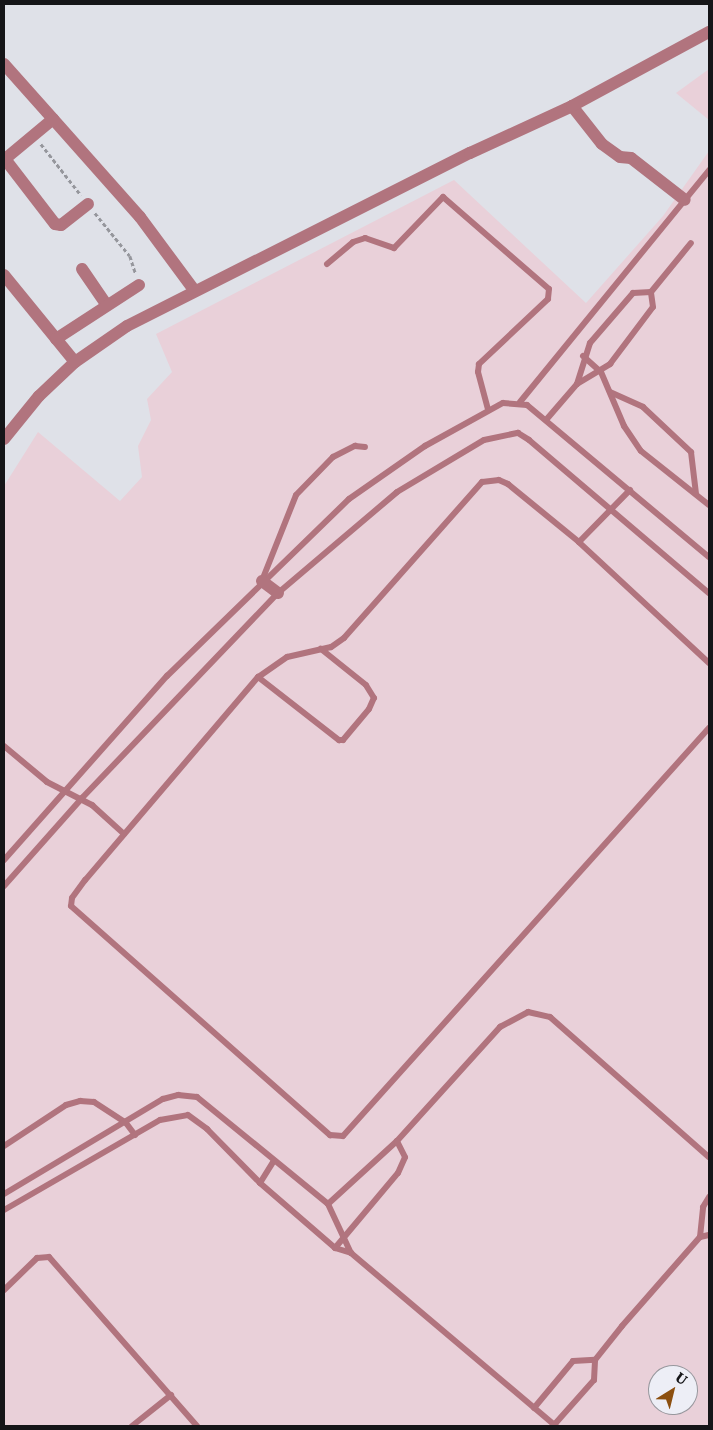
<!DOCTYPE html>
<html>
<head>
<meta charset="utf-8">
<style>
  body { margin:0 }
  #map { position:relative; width:713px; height:1430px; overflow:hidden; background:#dfe1e8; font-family:"Roboto Serif",serif }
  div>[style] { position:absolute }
  .industrial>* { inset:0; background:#e9d0d9 }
  .path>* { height:2.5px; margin-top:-1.25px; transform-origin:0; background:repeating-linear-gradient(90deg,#95969c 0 4px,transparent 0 6.5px) }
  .lane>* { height:6px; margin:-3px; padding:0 3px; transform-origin:3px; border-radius:3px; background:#b1747e }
  .street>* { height:12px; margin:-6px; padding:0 6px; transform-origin:6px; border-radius:6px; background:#b1747e }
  span { translate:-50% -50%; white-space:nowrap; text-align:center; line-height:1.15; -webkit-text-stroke:4px #edeef6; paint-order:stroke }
  .frame { position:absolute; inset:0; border:5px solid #151518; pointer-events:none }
  .north { position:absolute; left:648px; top:1365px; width:50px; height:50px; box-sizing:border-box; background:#edeef6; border:1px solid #97979d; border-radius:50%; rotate:36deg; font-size:14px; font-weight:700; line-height:20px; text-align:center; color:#151518 }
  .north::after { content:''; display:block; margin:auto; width:18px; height:22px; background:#8c4f0f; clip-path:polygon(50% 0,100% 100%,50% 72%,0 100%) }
</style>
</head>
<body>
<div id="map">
  <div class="industrial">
    <i style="clip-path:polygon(709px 69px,709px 120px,676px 93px)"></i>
    <i style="clip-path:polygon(evenodd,709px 151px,709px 1426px,4px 1426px,4px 486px,38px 432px,120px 501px,142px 477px,138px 446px,151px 420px,147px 399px,172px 372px,156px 334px,454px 180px,586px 303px,663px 216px,709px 151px,658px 1375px,688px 1375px,688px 1405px,658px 1405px,658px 1375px)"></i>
  </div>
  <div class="path">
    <i style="left:41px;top:144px;width:65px;rotate:51.9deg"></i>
    <i style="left:95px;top:213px;width:55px;rotate:50.9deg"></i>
    <i style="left:130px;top:256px;width:19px;rotate:72deg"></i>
  </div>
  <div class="lane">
    <i style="left:327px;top:264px;width:34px;rotate:-40deg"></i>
    <i style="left:353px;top:242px;width:13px;rotate:-18deg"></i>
    <i style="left:365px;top:238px;width:31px;rotate:19deg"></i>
    <i style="left:394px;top:248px;width:71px;rotate:-46.1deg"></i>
    <i style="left:443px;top:197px;width:140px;rotate:41deg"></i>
    <i style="left:549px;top:289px;width:10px;rotate:96deg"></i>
    <i style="left:548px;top:299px;width:95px;rotate:136.7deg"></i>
    <i style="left:479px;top:364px;width:8px;rotate:97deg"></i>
    <i style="left:478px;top:372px;width:39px;rotate:75deg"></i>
    <i style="left:583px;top:356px;width:24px;rotate:42deg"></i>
    <i style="left:601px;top:372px;width:59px;rotate:66.9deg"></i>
    <i style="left:624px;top:426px;width:30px;rotate:56deg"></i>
    <i style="left:641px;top:451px;width:87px;rotate:38.5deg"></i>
    <i style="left:577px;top:384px;width:43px;rotate:-72.4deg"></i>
    <i style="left:590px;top:343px;width:66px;rotate:-49.3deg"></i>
    <i style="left:633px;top:293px;width:18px;rotate:-3deg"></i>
    <i style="left:651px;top:292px;width:63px;rotate:-50.8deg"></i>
    <i style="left:610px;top:392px;width:36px;rotate:24deg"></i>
    <i style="left:643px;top:407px;width:66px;rotate:43.2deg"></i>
    <i style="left:691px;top:452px;width:42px;rotate:83.2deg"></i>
    <i style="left:520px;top:402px;width:299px;rotate:-50.8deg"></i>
    <i style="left:546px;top:420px;width:48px;rotate:-49.3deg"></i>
    <i style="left:577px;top:384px;width:39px;rotate:-31deg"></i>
    <i style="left:610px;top:364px;width:71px;rotate:-53deg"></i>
    <i style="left:653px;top:307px;width:15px;rotate:-98deg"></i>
    <i style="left:579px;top:542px;width:73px;rotate:-45.6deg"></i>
    <i style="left:263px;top:578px;width:89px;rotate:-68.3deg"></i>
    <i style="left:296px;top:495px;width:53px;rotate:-45.8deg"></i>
    <i style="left:333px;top:457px;width:25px;rotate:-27deg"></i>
    <i style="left:355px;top:446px;width:10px;rotate:6deg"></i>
    <i style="left:709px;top:663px;width:178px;rotate:-137.1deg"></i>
    <i style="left:579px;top:542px;width:92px;rotate:-140.8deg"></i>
    <i style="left:508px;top:484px;width:10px;rotate:-156deg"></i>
    <i style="left:499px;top:480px;width:17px;rotate:173deg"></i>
    <i style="left:482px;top:482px;width:208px;rotate:131.5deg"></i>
    <i style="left:344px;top:638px;width:16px;rotate:145deg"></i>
    <i style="left:331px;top:647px;width:45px;rotate:167.2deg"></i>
    <i style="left:287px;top:657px;width:35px;rotate:145deg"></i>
    <i style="left:258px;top:677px;width:267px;rotate:130.4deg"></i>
    <i style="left:85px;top:880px;width:22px;rotate:126deg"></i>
    <i style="left:72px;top:898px;width:8px;rotate:97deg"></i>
    <i style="left:71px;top:906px;width:346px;rotate:41.5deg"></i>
    <i style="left:330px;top:1135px;width:13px;rotate:4deg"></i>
    <i style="left:343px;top:1136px;width:548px;rotate:-48.11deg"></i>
    <i style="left:258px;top:677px;width:103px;rotate:37.9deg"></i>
    <i style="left:339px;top:740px;width:4px"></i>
    <i style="left:343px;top:740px;width:40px;rotate:-50deg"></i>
    <i style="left:369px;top:709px;width:12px;rotate:-66deg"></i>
    <i style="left:374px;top:698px;width:15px;rotate:-122deg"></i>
    <i style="left:366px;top:685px;width:58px;rotate:-141.3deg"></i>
    <i style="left:4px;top:746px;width:56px;rotate:39.9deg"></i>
    <i style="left:47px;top:782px;width:51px;rotate:27.1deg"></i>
    <i style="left:92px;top:805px;width:43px;rotate:42.2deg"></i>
    <i style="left:4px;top:860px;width:246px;rotate:-48.5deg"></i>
    <i style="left:167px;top:676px;width:254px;rotate:-44.2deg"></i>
    <i style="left:349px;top:499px;width:93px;rotate:-34.9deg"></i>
    <i style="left:425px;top:446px;width:89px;rotate:-28.9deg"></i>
    <i style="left:503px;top:403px;width:24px;rotate:5deg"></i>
    <i style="left:527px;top:405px;width:237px;rotate:39.9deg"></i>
    <i style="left:4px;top:886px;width:118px;rotate:-48.4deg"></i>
    <i style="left:82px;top:798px;width:284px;rotate:-46.3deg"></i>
    <i style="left:278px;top:593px;width:156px;rotate:-40.3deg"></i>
    <i style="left:397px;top:492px;width:101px;rotate:-30.9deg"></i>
    <i style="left:484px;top:440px;width:35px;rotate:-12deg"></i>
    <i style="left:518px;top:433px;width:13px;rotate:32deg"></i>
    <i style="left:529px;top:440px;width:236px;rotate:40.4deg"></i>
    <i style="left:4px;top:1146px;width:74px;rotate:-33.5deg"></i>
    <i style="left:66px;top:1105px;width:15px;rotate:-16deg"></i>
    <i style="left:80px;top:1101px;width:14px;rotate:4deg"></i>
    <i style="left:94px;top:1102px;width:38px;rotate:33deg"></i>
    <i style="left:126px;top:1123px;width:15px;rotate:53deg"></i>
    <i style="left:260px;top:1183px;width:26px;rotate:-58deg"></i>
    <i style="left:4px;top:1194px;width:185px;rotate:-30.9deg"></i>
    <i style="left:163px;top:1099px;width:16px;rotate:-15deg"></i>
    <i style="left:178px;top:1095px;width:19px;rotate:6deg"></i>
    <i style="left:197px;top:1097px;width:169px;rotate:39.2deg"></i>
    <i style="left:328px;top:1204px;width:54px;rotate:64.9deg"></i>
    <i style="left:328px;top:1204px;width:93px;rotate:-42.4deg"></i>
    <i style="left:397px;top:1141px;width:154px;rotate:-47.9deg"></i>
    <i style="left:500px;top:1027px;width:32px;rotate:-28deg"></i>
    <i style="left:528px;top:1012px;width:23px;rotate:13deg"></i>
    <i style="left:550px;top:1017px;width:212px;rotate:41.4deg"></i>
    <i style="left:4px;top:1210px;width:180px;rotate:-30deg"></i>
    <i style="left:160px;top:1120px;width:28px;rotate:-10deg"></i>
    <i style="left:188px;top:1115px;width:24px;rotate:36deg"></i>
    <i style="left:207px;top:1129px;width:76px;rotate:45.5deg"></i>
    <i style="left:260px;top:1183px;width:99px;rotate:40.9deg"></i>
    <i style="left:335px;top:1248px;width:17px;rotate:17deg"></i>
    <i style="left:351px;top:1253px;width:268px;rotate:40.2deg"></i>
    <i style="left:700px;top:1237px;width:30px;rotate:-84deg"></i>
    <i style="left:703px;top:1207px;width:12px;rotate:-59deg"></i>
    <i style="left:335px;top:1248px;width:98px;rotate:-50deg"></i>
    <i style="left:398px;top:1173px;width:17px;rotate:-66deg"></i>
    <i style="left:405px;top:1157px;width:18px;rotate:-117deg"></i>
    <i style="left:4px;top:1290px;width:46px;rotate:-44.1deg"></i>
    <i style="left:37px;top:1258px;width:12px;rotate:-5deg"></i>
    <i style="left:49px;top:1257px;width:225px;rotate:48.8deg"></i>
    <i style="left:534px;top:1408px;width:61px;rotate:-50.3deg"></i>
    <i style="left:573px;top:1361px;width:22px;rotate:-3deg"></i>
    <i style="left:554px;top:1425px;width:60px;rotate:-48.4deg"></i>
    <i style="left:594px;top:1380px;width:20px;rotate:-87deg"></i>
    <i style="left:595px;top:1360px;width:43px;rotate:-51.5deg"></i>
    <i style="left:622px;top:1326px;width:118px;rotate:-48.8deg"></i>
    <i style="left:700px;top:1237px;width:9px;rotate:-13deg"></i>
    <i style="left:132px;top:1426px;width:50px;rotate:-38.5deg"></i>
  </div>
  <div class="street">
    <i style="left:4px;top:64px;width:74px;rotate:48.3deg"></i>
    <i style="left:572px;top:106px;width:48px;rotate:51.7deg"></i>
    <i style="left:602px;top:144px;width:22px;rotate:36deg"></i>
    <i style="left:620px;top:157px;width:11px;rotate:5deg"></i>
    <i style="left:631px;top:158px;width:68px;rotate:37.9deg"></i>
    <i style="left:88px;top:204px;width:34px;rotate:142deg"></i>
    <i style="left:61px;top:225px;width:6px;rotate:-171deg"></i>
    <i style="left:55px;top:224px;width:82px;rotate:-127.6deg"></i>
    <i style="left:5px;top:159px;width:62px;rotate:-39.8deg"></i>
    <i style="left:53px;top:119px;width:131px;rotate:48.4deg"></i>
    <i style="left:140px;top:217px;width:91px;rotate:53.5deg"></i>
    <i style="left:82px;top:269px;width:42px;rotate:55.6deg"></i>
    <i style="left:4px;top:275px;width:112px;rotate:50.8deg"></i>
    <i style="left:56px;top:339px;width:99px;rotate:-33deg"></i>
    <i style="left:4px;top:439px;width:55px;rotate:-50.9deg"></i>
    <i style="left:39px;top:396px;width:50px;rotate:-43.4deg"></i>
    <i style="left:75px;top:362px;width:63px;rotate:-34.7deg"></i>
    <i style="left:127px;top:326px;width:384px;rotate:-26.8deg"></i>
    <i style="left:470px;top:153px;width:112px;rotate:-24.7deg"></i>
    <i style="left:572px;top:106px;width:156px;rotate:-28.4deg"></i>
    <i style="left:262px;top:581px;width:20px;rotate:37deg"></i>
  </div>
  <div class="frame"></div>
  <div class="north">U</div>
</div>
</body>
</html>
